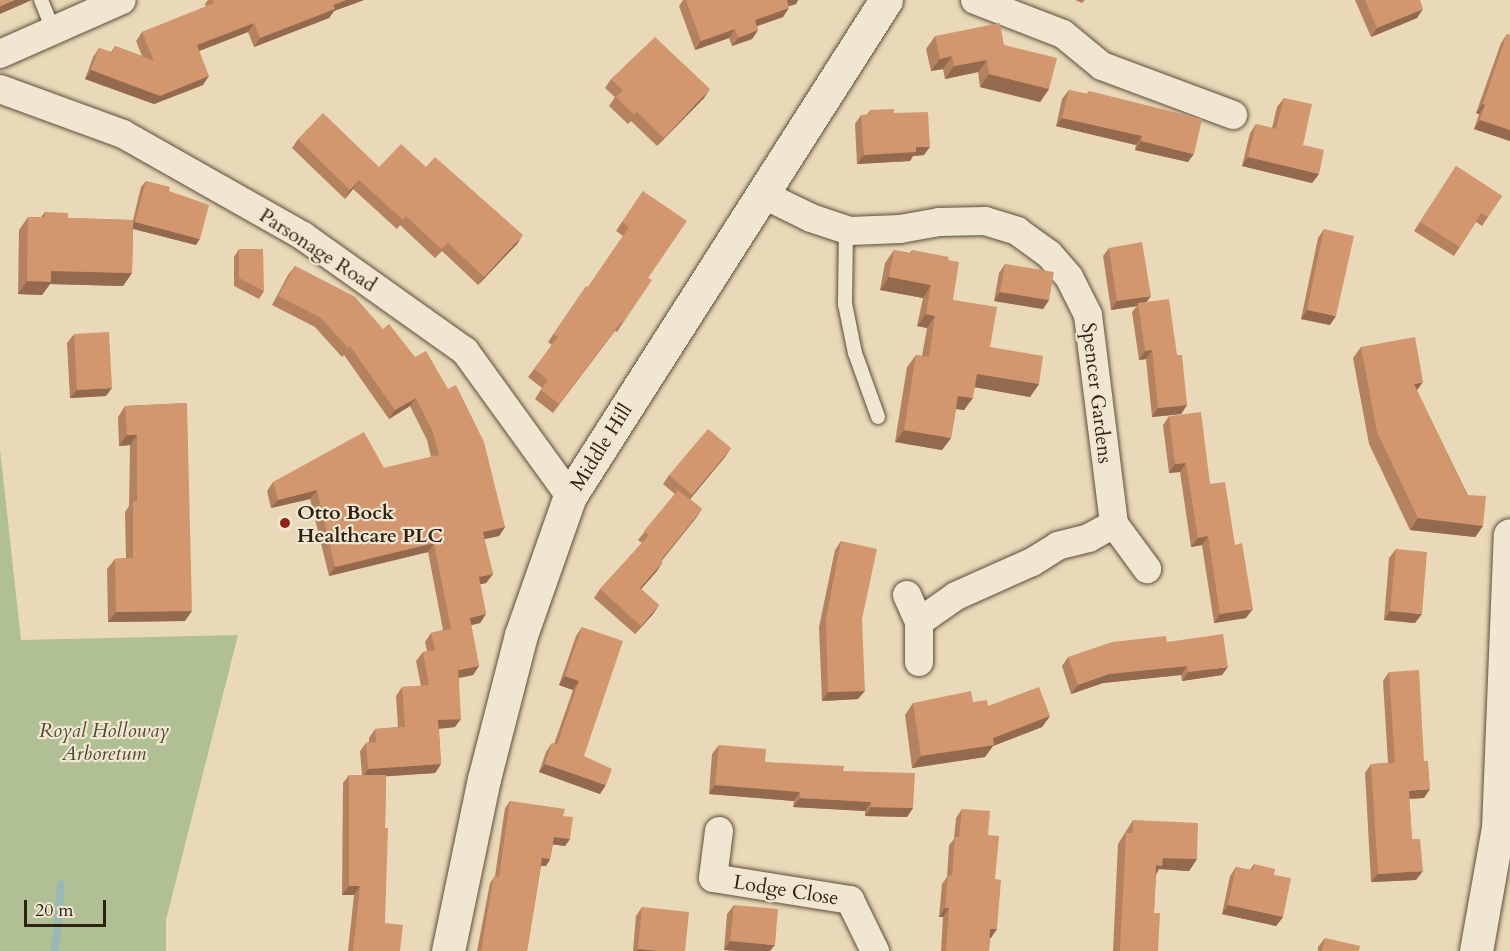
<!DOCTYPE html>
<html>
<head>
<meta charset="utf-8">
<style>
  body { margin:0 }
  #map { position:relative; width:1510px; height:951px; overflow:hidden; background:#ead9b8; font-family:Cardo,serif }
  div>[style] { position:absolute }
  .green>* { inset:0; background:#b1c094 }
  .stream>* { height:8px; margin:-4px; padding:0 4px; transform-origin:4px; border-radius:4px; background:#9ab9b6 }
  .roads { filter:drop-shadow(0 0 2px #5c4f3a) drop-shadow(0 0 2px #5c4f3a) }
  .service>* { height:14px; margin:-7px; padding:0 7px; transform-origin:7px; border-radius:7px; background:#f1e6d1 }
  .minor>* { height:28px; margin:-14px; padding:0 14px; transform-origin:14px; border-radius:14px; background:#f1e6d1 }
  .tertiary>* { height:33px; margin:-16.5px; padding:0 16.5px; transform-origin:16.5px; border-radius:16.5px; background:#f1e6d1 }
  .wall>* { inset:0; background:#b5825f }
  .shaded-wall>* { inset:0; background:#936a4e }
  .building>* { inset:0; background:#d2976f }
  .dots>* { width:16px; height:16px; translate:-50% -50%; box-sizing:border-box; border:3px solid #f1e6d1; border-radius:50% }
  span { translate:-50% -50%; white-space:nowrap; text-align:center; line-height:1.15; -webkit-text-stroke:4.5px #f1e6d1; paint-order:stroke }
  .street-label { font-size:20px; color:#2d2110 }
  .poi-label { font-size:20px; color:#2d2110; font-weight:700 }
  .left { translate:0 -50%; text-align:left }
  .park-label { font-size:20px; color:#4e4931; font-style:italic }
  .scale { position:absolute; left:24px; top:900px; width:82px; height:27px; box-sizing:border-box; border:3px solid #2d2110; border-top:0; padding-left:8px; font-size:18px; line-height:21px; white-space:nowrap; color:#2d2110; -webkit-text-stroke:4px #f1e6d1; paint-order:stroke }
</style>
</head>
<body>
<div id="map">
  <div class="green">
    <i style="clip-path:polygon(0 449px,21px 640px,238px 635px,166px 920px,166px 951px,0 951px)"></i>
  </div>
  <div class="stream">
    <i style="left:55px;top:951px;width:67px;rotate:-84.9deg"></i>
  </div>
  <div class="roads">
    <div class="service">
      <i style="left:41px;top:0;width:32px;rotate:68deg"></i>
      <i style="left:846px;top:230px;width:74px;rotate:90.8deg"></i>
      <i style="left:845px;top:304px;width:50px;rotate:78.5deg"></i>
      <i style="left:855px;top:353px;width:68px;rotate:70.2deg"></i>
    </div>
    <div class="minor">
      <i style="left:975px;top:0;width:94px;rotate:21.1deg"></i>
      <i style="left:1063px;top:34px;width:50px;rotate:39.4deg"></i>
      <i style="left:1102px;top:66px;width:140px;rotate:20.5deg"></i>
      <i style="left:0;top:54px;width:133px;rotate:-23.9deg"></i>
      <i style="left:0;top:89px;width:131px;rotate:20.1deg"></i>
      <i style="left:123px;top:134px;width:207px;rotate:29.5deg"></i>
      <i style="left:303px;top:236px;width:199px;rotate:35.4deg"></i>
      <i style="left:465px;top:351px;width:179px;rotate:54.1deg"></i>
      <i style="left:762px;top:194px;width:55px;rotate:26.1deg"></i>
      <i style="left:811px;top:218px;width:41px;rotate:18.4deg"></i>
      <i style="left:850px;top:231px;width:50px;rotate:-2.3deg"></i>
      <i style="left:900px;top:229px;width:40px;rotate:-10deg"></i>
      <i style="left:939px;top:222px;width:46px;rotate:-1.2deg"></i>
      <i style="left:985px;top:221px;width:34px;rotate:17deg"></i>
      <i style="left:1017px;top:231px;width:39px;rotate:36deg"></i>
      <i style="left:1049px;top:254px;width:30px;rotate:49deg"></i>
      <i style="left:1069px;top:277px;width:42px;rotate:63.4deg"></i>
      <i style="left:1088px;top:315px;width:211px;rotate:82.9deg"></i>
      <i style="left:1114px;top:524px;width:29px;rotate:151deg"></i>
      <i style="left:1089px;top:538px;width:32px;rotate:166deg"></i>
      <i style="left:1058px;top:546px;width:31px;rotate:148deg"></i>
      <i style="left:1032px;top:562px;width:83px;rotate:155.9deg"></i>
      <i style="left:956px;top:596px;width:45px;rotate:144.9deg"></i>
      <i style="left:919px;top:622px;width:40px;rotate:90deg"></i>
      <i style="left:1114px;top:524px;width:56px;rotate:53.7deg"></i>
      <i style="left:907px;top:595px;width:30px;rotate:66deg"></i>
      <i style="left:719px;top:831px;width:47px;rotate:97.3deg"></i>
      <i style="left:713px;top:878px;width:139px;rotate:9.1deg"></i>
      <i style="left:850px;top:900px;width:57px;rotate:63.9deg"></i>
    </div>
    <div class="tertiary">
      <i style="left:448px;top:951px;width:176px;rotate:-78.2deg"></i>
      <i style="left:484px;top:779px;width:149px;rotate:-75.6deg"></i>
      <i style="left:521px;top:635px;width:147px;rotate:-70.6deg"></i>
      <i style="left:570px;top:496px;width:588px;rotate:-57.5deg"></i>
      <i style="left:1476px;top:951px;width:125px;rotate:-79.9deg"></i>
      <i style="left:1498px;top:828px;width:293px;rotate:-87.7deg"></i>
    </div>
  </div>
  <div class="wall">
    <i style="clip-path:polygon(208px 0,364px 0,334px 11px,329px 18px,254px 47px,248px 32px,199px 51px,203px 85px,154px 104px,85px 79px,93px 57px,99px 48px,111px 52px,115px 46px,142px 56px,136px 41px,142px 32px,206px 7px,205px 4px)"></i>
    <i style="clip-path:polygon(683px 0,798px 0,796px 4px,788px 6px,783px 17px,757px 26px,758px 30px,752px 39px,732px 46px,729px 38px,695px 50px,679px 6px)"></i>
    <i style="clip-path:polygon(1075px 0,1085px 0,1082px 3px)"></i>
    <i style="clip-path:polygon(1355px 0,1420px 0,1417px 18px,1371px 37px)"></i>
    <i style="clip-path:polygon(1507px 34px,1510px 35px,1510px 141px,1474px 129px,1479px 114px,1476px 113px,1501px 43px)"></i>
    <i style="clip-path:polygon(935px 36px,1004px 45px,1049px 89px,1040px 102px,980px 87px,978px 72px,945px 79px,943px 69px,931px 71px,926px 49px)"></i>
    <i style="clip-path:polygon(611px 79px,704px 98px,657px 146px,631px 121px,628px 124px,609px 106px,615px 97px,605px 88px)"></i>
    <i style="clip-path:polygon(1069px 90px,1087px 94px,1089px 91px,1188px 162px,1135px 150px,1136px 145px,1056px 126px,1062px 99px)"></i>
    <i style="clip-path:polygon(1284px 98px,1303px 145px,1319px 174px,1312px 183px,1242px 166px,1250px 133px,1256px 124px,1272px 128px,1277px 107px)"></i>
    <i style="clip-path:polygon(870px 110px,894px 113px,924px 155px,913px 156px,910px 161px,857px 164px,855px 124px,861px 115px,867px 115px)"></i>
    <i style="clip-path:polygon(298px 139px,379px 167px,426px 167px,517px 244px,478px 285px,442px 251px,435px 258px,400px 225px,397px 229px,353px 189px,345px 199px,292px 148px)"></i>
    <i style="clip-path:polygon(1456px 166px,1502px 196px,1482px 226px,1476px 222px,1454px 256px,1414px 231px)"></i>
    <i style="clip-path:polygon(146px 181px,169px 191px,196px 245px,133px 229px,132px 273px,123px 286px,50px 284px,42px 295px,18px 294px,19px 230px,28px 217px,41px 217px,45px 212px,68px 218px,133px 220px,141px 187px)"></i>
    <i style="clip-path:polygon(643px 191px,648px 278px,623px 323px,617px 332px,615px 331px,553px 413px,535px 399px,542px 388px,528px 377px,552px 345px,548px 342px,580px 295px,588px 287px,623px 236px,616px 231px)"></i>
    <i style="clip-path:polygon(1324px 229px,1330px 325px,1301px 319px,1318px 238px)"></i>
    <i style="clip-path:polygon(1109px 248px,1146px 302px,1177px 355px,1187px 405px,1181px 414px,1152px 417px,1146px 359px,1139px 360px,1132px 312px,1137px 306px,1111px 310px,1103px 256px)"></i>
    <i style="clip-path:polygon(239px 249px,264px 291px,259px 299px,234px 286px,234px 257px)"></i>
    <i style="clip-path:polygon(894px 250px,910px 253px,912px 250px,948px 260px,953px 300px,990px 347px,1039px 384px,1030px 397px,975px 387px,964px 410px,956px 409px,951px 438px,942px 450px,895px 442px,907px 367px,916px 355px,922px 356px,927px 328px,917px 326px,923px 298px,880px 290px,885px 263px)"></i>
    <i style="clip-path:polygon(1005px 264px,1049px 300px,1043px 309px,994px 301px,999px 273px)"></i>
    <i style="clip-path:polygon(295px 266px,355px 297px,505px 527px,499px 536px,484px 539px,493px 574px,486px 583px,480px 584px,486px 614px,480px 623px,471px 625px,479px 666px,473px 675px,459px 678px,455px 727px,439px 729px,441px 764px,435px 773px,386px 776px,385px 828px,385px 923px,400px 951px,348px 951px,354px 895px,342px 895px,343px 783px,349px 775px,362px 775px,360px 751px,366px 743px,369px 742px,369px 738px,375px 729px,398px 727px,396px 696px,402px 687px,421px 686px,416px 661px,423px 652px,427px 651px,425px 642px,431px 633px,443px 630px,428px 552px,329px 576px,310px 499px,271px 508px,267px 491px,273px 482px,384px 468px,431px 457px,427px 440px,410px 406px,389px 419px,344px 355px,342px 357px,315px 327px,272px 305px,288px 275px)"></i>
    <i style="clip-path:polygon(74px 334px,106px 396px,70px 398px,67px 343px)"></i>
    <i style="clip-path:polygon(1361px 347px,1417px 391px,1483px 526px,1475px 537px,1410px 530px,1369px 444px,1353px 358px)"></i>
    <i style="clip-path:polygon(187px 403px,185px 621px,108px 622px,107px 569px,115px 559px,126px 558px,125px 512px,129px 506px,130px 445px,119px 446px,118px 417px,125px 406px)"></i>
    <i style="clip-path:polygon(1169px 416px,1210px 484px,1235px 545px,1246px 618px,1214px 623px,1202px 545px,1191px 547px,1180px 472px,1169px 473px,1163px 425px)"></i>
    <i style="clip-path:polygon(731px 448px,690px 499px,702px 509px,661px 561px,657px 571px,641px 589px,659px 605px,653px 614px,635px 634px,594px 598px,600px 589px,642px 543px,638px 540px,675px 494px,663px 484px,669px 475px)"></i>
    <i style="clip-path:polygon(841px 541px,862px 619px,858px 699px,822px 701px,819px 627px,835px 550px)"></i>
    <i style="clip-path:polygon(1396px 549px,1415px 623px,1384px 620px,1389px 558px)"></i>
    <i style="clip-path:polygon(582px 627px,584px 756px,600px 794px,539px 772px,546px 752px,552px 743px,554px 744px,573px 690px,559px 685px,576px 636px)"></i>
    <i style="clip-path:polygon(1167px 642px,1222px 675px,1182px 681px,1181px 675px,1103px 683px,1071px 694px,1062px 666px,1068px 657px)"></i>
    <i style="clip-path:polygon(1389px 672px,1424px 798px,1409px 799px,1412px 839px,1416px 880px,1371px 882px,1365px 773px,1371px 764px,1388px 763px,1383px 681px)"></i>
    <i style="clip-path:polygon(973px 702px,988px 706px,1050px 716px,1042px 727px,993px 746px,985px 757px,912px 768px,905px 715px,913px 703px)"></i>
    <i style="clip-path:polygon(719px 745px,765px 762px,843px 771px,913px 808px,907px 817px,865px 816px,865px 811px,793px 807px,794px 801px,709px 794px,712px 754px)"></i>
    <i style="clip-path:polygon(510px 801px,563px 816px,570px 839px,565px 846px,553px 844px,550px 859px,546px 866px,541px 866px,527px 951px,477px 951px,490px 883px,495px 876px,505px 808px)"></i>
    <i style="clip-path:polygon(962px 809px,988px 835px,991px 938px,990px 938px,989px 951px,941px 951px,943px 917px,939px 917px,942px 884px,947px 877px,949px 845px,954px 839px,956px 818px)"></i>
    <i style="clip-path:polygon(1133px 820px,1197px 859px,1189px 871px,1159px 869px,1156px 875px,1154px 913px,1158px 951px,1113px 951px,1118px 844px)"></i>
    <i style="clip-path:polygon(1254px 864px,1274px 875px,1283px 917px,1276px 926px,1222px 914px,1230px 876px,1236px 867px,1250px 870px)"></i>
    <i style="clip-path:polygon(734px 905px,770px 951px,737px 951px,724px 950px,727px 914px)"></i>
    <i style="clip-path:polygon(642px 907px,685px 951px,633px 951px,636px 916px)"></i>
    <i style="clip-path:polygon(1325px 938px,1359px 951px,1318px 951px,1318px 947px)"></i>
  </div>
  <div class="shaded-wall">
    <i style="clip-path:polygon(14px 0,32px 0,0 14px,0 6px)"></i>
    <i style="clip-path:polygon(346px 0,364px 0,334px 11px,329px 18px,254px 47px,260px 38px,333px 5px)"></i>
    <i style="clip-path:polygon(786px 0,798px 0,796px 4px,780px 9px)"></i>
    <i style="clip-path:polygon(789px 8px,783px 17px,749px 29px,755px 20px)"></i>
    <i style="clip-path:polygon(1423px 9px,1417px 18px,1371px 37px,1377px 28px)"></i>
    <i style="clip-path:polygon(254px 23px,248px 32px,191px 54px,197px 45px)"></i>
    <i style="clip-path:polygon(735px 29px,729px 38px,695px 50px,701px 41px)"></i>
    <i style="clip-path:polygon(758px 30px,752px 39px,732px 46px,738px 38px)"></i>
    <i style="clip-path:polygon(952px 56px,943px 69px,931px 71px,940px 59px)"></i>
    <i style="clip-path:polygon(987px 60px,978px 72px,945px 79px,954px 66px)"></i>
    <i style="clip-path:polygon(91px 70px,209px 76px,203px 85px,154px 104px,85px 79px)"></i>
    <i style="clip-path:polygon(989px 74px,1049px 89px,1040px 102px,980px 87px)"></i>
    <i style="clip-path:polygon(710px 89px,704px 98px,657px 146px,664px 138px)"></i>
    <i style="clip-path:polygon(1483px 104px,1485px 105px,1479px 114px,1476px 113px)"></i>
    <i style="clip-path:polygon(1062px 118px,1142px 136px,1136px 145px,1056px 126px)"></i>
    <i style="clip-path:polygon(1480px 120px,1510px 130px,1510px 141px,1474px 129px)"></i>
    <i style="clip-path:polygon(1141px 141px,1194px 154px,1188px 162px,1135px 150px)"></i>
    <i style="clip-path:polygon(916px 147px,930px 147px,924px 155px,913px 156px,910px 161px,857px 164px,864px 155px)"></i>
    <i style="clip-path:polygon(1248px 157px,1319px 174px,1312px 183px,1242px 166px)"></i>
    <i style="clip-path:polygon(359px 180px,353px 189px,345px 199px,350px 190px)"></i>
    <i style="clip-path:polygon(135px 222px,200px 239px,196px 245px,130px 228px)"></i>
    <i style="clip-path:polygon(523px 235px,517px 244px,478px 285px,484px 277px)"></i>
    <i style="clip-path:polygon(51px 271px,132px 273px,123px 286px,50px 284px,42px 295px,18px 294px,27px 281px)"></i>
    <i style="clip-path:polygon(889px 277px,931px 285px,923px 298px,880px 290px)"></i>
    <i style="clip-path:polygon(1000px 292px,1049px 300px,1043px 309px,994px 301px)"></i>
    <i style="clip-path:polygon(1151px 296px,1145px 304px,1138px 303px,1137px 306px,1111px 310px,1117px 301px)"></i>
    <i style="clip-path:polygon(1307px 310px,1336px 316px,1330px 325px,1301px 319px)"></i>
    <i style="clip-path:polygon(926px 314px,935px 316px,927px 328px,917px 326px)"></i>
    <i style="clip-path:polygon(1152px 350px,1146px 359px,1139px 360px,1145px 351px)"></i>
    <i style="clip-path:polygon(977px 374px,1039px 384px,1030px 397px,968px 386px)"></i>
    <i style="clip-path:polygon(1423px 382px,1415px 393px,1414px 384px)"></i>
    <i style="clip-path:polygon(112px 388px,106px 396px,70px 398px,77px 390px)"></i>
    <i style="clip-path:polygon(958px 396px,973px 398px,964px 410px,949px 408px)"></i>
    <i style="clip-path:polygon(416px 398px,410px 406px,389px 419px,395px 410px)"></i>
    <i style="clip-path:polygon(1187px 405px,1181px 414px,1152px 417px,1158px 408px)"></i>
    <i style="clip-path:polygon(904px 430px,951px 438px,942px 450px,895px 442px)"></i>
    <i style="clip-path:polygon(127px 435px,137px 435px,130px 445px,119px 446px)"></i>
    <i style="clip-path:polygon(731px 448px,725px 457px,686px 504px,692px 495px)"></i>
    <i style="clip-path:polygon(1186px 463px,1180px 472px,1169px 473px,1175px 464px)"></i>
    <i style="clip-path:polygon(317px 490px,310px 499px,271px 508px,278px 500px)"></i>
    <i style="clip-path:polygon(702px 509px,696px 518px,655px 569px,661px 560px)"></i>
    <i style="clip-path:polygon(1418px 518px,1483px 526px,1475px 537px,1410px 530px)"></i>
    <i style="clip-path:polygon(505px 527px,499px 536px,476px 541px,483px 532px)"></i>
    <i style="clip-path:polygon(1208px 536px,1202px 545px,1191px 547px,1198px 538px)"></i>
    <i style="clip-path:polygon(434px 543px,428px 552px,329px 576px,335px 567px)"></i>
    <i style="clip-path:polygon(663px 562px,657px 571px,634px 597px,640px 588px)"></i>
    <i style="clip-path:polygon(493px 574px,486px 583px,472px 586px,479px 577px)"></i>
    <i style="clip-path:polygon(659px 605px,653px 614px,635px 634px,641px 626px)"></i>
    <i style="clip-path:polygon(1253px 609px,1246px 618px,1214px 623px,1220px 614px)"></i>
    <i style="clip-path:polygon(192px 611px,185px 621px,108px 622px,116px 612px)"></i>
    <i style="clip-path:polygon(1390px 611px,1422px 614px,1415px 623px,1384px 620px)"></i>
    <i style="clip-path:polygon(486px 614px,480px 623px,464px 627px,470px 618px)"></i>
    <i style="clip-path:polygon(479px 666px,473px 675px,453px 679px,459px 670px)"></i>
    <i style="clip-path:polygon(1187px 666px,1181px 675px,1103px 683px,1071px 694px,1078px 685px,1109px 674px)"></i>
    <i style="clip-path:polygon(1228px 667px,1222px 675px,1182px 681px,1188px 672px)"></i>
    <i style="clip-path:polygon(565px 676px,579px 681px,573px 690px,559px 685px)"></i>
    <i style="clip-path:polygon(865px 691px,858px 699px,822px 701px,828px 692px)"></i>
    <i style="clip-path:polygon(1050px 716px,1042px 727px,993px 746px,985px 757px,912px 768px,921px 756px,993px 738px)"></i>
    <i style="clip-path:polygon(461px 719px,455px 727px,432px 729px,438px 720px)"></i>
    <i style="clip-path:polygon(441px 764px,435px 773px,362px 778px,368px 769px)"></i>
    <i style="clip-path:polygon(545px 764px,606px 785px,600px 794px,539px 772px)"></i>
    <i style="clip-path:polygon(715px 785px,800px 792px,794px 801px,709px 794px)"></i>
    <i style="clip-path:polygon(1430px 789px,1424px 798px,1403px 799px,1409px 791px)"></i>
    <i style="clip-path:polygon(800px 798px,871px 802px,865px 811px,793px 807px)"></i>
    <i style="clip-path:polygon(871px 807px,913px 808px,907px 817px,865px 816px)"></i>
    <i style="clip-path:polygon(554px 837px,570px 839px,565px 846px,549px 844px)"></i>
    <i style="clip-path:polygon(542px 858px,550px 859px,546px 866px,538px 865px)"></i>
    <i style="clip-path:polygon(1163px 858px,1197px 859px,1189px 871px,1159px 869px,1154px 877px,1156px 865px)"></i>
    <i style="clip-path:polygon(1423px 871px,1416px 880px,1371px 882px,1378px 874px)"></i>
    <i style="clip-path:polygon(349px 886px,360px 886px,354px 895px,342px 895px)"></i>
    <i style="clip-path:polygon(1228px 905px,1283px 917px,1276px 926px,1222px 914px)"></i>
    <i style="clip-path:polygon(945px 908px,949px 908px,943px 917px,939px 917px)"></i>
    <i style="clip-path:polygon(990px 929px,997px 929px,991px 938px,984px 937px)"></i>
    <i style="clip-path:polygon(730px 941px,775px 945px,770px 951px,737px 951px,724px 950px)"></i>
    <i style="clip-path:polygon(638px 949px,659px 951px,637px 951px)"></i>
  </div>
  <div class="building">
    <i style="clip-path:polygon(0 0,14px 0,0 6px)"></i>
    <i style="clip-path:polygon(213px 0,346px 0,333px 5px,335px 9px,260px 38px,254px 23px,197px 45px,209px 76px,160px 96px,91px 70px,99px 48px,112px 53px,115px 46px,154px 61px,142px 32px,214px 3px)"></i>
    <i style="clip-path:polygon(686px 0,787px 0,789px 8px,755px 20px,758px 30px,738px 38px,735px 29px,701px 41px)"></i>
    <i style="clip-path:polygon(1365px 0,1420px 0,1423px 9px,1377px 28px)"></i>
    <i style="clip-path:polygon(1000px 23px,1004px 45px,1057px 58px,1049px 89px,989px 74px,987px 60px,954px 66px,952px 56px,940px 59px,935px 36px)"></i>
    <i style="clip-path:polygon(1507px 34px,1510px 35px,1510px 130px,1480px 120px,1485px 105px,1483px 104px)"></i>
    <i style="clip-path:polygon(655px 37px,710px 89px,664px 138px,637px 112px,634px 115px,616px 97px,623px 90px,611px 79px)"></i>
    <i style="clip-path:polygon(1069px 90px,1088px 94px,1089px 91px,1202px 119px,1194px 154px,1141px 141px,1142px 136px,1062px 118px)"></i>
    <i style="clip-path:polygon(1284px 98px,1312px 104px,1303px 145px,1324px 150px,1319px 174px,1248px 157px,1256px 124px,1276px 129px)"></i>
    <i style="clip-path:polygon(894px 109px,894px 113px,928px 112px,930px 147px,916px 147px,916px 152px,864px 155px,861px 115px,870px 114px,870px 110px)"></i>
    <i style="clip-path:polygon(323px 113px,379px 167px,401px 144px,426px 167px,435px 157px,523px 235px,484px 277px,448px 243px,441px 249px,406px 216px,403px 220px,359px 180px,350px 190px,298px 139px)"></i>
    <i style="clip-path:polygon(1456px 166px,1502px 196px,1488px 217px,1481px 213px,1460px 247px,1420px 222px)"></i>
    <i style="clip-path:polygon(146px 181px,170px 187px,169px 191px,209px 205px,200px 239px,135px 222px)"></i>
    <i style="clip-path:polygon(643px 191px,687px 221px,648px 278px,652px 280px,623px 323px,621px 322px,559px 404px,541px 390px,548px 380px,534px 369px,558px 337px,554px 334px,586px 286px,588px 287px,629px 227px,622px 222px)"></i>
    <i style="clip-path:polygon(45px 212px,68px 213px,68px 218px,133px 220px,132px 273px,51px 271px,51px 282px,27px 281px,28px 217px,45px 217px)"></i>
    <i style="clip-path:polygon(1324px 229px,1354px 236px,1336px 316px,1307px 310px)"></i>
    <i style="clip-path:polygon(1142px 242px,1151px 296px,1117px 301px,1109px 248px)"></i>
    <i style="clip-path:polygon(239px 249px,263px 249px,264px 291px,239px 278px)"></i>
    <i style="clip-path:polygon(894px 250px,911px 254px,912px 250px,949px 257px,948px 260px,959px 262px,953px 300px,997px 307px,990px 347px,1043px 356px,1039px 384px,977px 374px,973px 398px,958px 396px,951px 438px,904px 430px,916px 355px,929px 357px,935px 316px,926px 314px,931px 285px,889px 277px)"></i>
    <i style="clip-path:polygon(1005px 264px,1054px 272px,1049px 300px,1000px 292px)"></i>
    <i style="clip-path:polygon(295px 266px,355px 297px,383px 329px,389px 324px,415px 357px,426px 351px,448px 389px,456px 385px,484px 442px,505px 527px,483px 532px,493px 574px,479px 577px,486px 614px,470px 618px,479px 666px,459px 670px,458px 665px,461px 719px,438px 720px,441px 764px,368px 769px,366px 743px,376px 742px,375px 729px,405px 727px,402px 687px,429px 685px,423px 652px,435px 650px,431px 633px,451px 629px,434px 543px,335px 567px,317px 490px,278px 500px,273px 482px,364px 432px,384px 468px,439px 455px,433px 432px,416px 398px,395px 410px,350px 346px,348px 348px,321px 318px,278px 296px)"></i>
    <i style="clip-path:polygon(1169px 299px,1177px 355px,1182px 355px,1187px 405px,1158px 408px,1152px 350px,1145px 351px,1138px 303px)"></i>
    <i style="clip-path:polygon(109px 332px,112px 388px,77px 390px,74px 334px)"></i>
    <i style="clip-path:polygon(1415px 337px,1423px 382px,1414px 384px,1467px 495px,1486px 496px,1483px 526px,1418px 518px,1377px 432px,1361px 347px)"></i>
    <i style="clip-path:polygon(187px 403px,192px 611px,116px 612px,115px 559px,133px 558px,133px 501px,137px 501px,137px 435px,127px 435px,125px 406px)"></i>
    <i style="clip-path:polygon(1201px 412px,1210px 484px,1225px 482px,1235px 545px,1242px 543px,1253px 609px,1220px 614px,1208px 536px,1198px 538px,1186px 463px,1175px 464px,1169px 416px)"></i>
    <i style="clip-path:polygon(708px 429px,731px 448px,692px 495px,669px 475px)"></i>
    <i style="clip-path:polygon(678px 490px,702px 509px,661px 560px,663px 562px,640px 588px,659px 605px,641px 626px,600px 589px,649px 535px,644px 531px)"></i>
    <i style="clip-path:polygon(841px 541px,877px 549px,862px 619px,865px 691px,828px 692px,826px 619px)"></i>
    <i style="clip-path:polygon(1396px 549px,1427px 552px,1422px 614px,1390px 611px)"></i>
    <i style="clip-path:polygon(582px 627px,623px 641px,584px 756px,612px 769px,606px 785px,545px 764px,552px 743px,557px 745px,579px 681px,565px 676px)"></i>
    <i style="clip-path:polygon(1223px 634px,1228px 667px,1188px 672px,1187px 666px,1109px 674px,1078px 685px,1068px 657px,1112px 642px,1166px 636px,1167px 642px)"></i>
    <i style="clip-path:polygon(1419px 670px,1424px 761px,1428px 761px,1430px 789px,1409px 791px,1412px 839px,1420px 839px,1423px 871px,1378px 874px,1371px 764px,1395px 763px,1389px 672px)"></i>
    <i style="clip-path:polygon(1039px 687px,1050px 716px,993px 738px,994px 745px,921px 756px,913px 703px,971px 691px,973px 702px,987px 700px,988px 706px)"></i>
    <i style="clip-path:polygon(719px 745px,766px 749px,765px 762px,844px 766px,843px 771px,915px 773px,913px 808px,871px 807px,871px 802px,800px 798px,800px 792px,715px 785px)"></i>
    <i style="clip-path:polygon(349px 775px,386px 775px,385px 828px,388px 828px,385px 923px,403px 925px,400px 951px,353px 951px,360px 886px,349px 886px)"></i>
    <i style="clip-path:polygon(510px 801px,565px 809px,563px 816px,573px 817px,570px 839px,554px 837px,550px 859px,542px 858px,527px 951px,481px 951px,494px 876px,499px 877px)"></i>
    <i style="clip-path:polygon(962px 809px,990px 811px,988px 835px,999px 836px,995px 879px,1001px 880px,997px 929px,990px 929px,989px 951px,946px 951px,949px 908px,945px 908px,948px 875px,952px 876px,955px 837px,959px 837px)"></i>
    <i style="clip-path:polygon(1133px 820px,1198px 823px,1197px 859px,1163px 858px,1162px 866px,1156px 865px,1154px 913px,1160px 913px,1158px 951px,1120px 951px,1126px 833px,1133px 833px)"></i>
    <i style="clip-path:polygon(1254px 864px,1275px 869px,1274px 875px,1291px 878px,1283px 917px,1228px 905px,1236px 867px,1253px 870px)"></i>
    <i style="clip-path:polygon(734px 905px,778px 909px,775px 945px,730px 941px)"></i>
    <i style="clip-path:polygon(642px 907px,689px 912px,685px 951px,659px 951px,638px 949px)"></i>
    <i style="clip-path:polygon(1325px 938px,1360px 946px,1359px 951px,1322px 951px)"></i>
  </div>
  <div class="dots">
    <i style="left:285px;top:523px;background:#8f2418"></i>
  </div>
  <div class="street-label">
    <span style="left:318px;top:250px;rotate:33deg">Parsonage Road</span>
    <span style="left:1097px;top:393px;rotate:83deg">Spencer Gardens</span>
    <span style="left:601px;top:447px;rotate:-58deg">Middle Hill</span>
    <span style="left:786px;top:890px;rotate:9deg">Lodge Close</span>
  </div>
  <div class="poi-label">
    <span class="left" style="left:297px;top:524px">Otto Bock<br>Healthcare PLC</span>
  </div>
  <div class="park-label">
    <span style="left:104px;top:742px">Royal Holloway<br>Arboretum</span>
  </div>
  <div class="scale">20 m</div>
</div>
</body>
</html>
